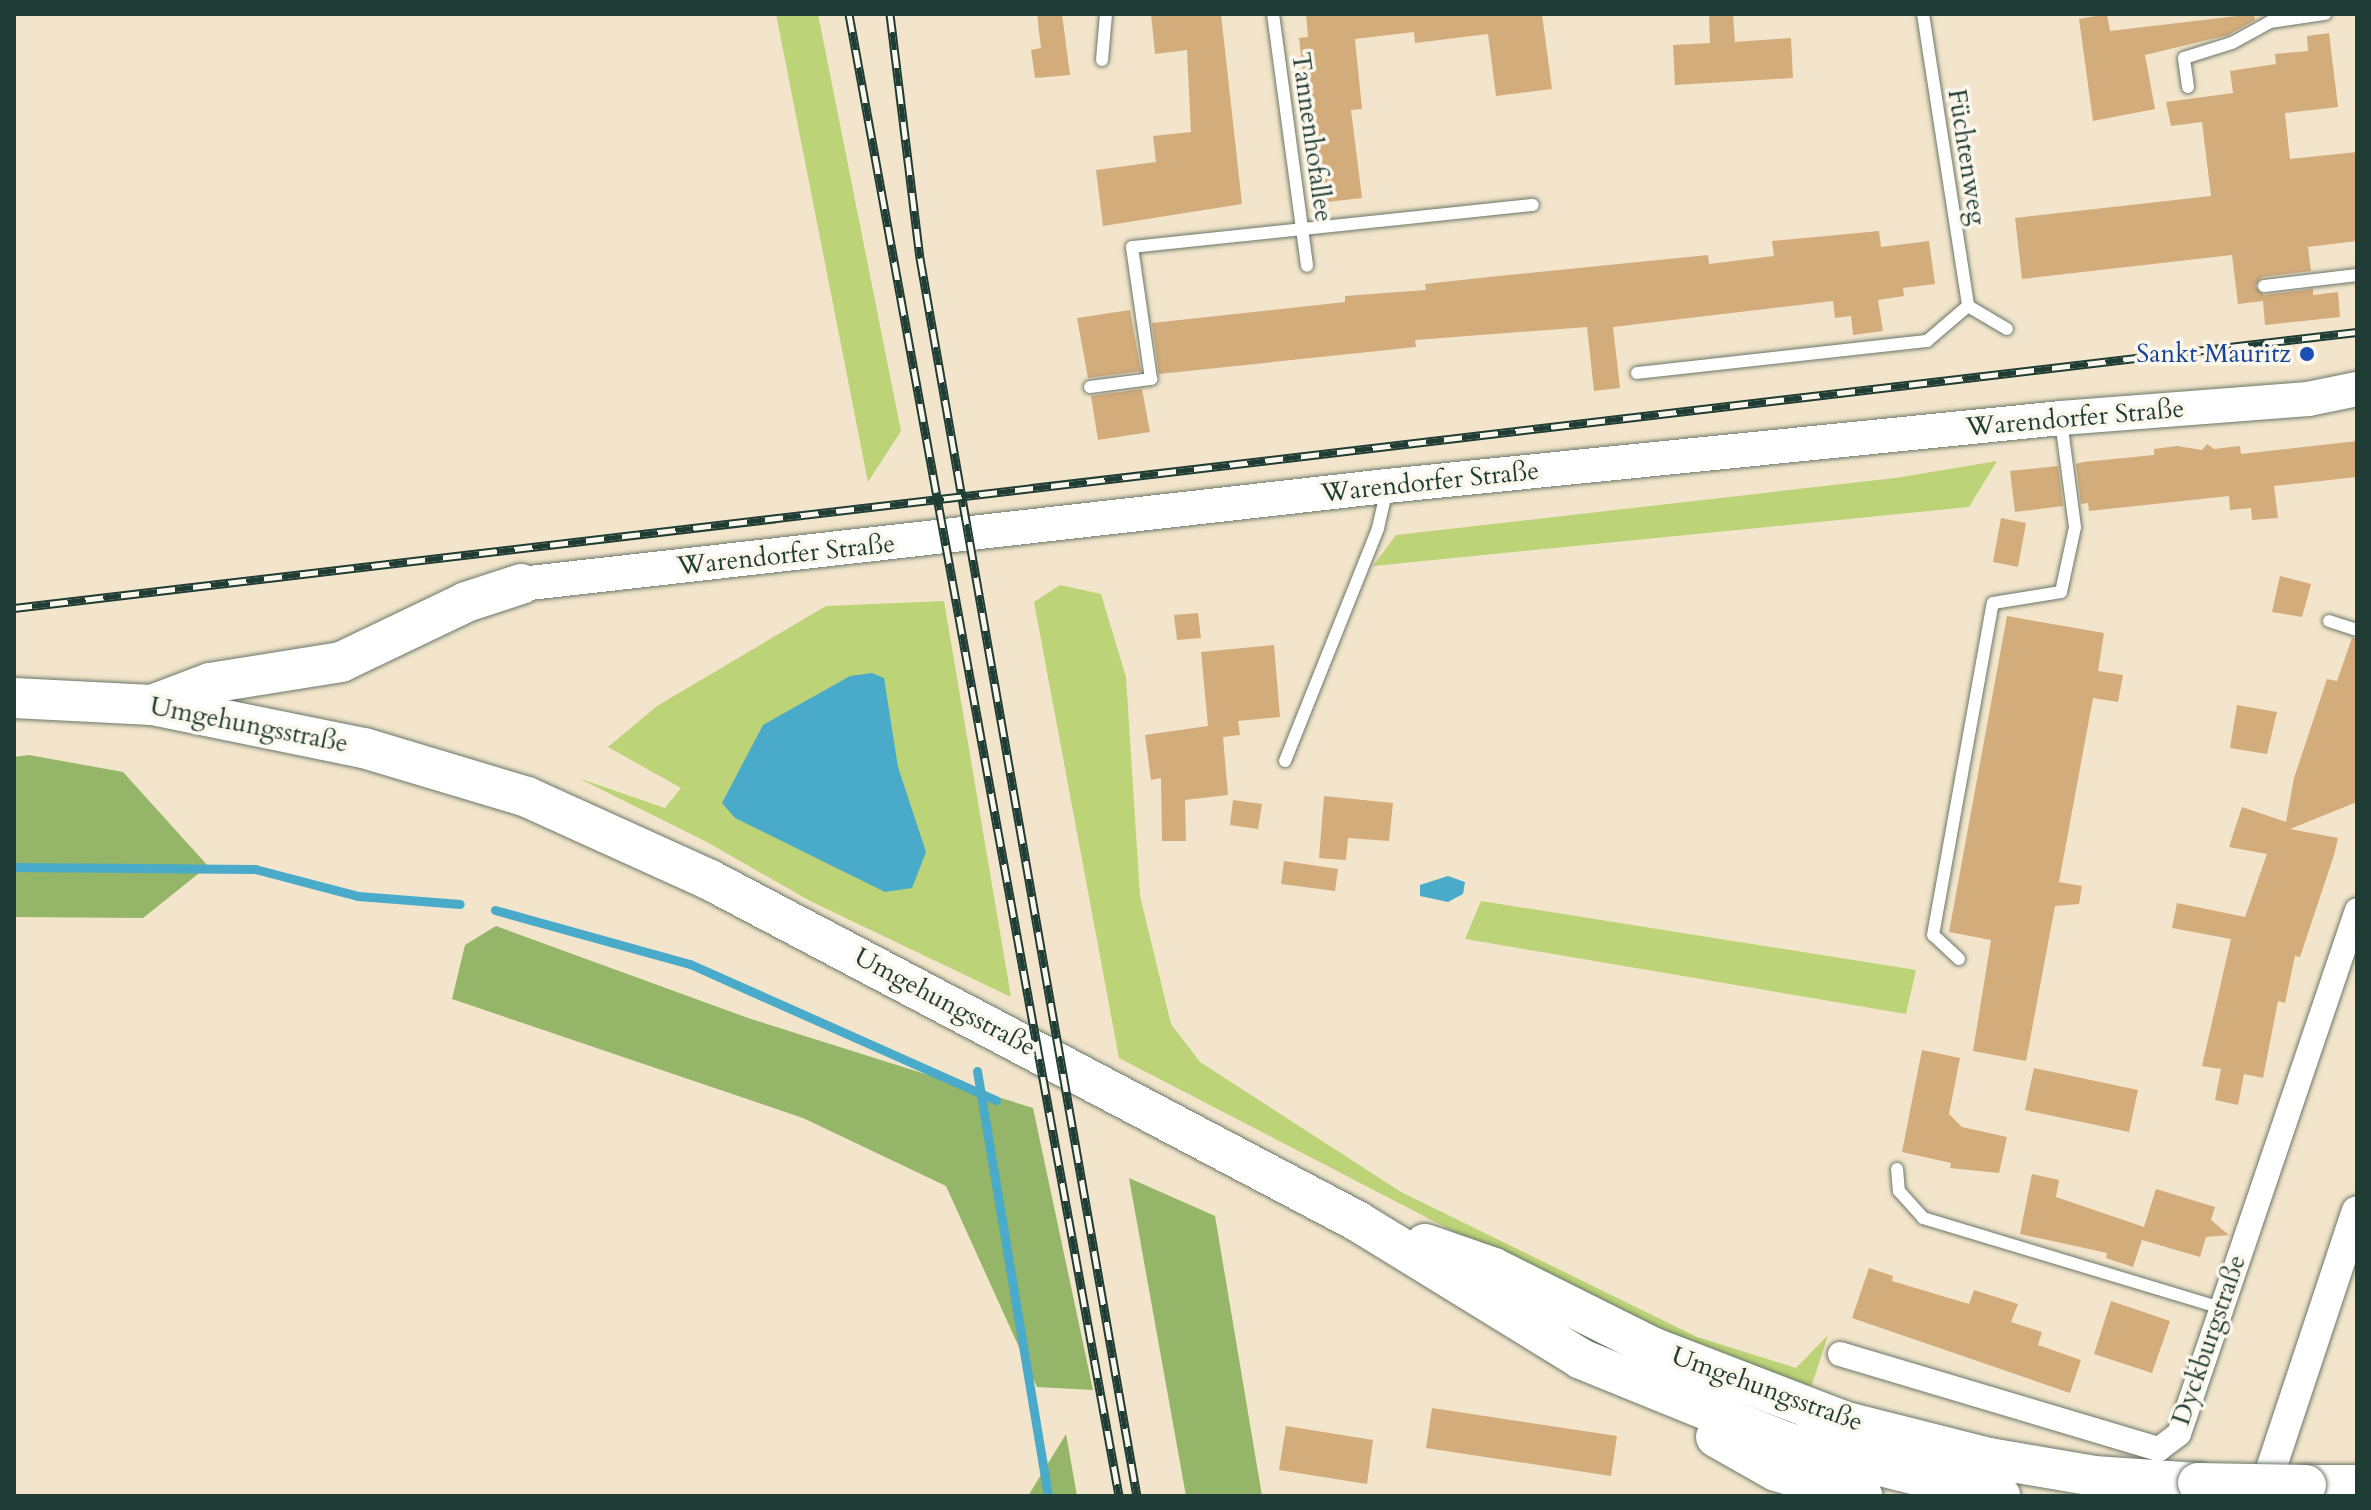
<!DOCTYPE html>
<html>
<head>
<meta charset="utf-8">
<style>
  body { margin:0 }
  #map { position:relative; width:2371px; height:1510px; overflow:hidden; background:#f3e5cb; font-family:Cardo,serif }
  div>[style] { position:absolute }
  .green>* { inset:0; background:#bcd377 }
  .forest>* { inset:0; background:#95b568 }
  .water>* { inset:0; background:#4aaac9 }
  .stream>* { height:9px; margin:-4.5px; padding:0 4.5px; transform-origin:4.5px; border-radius:4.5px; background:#4aaac9 }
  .building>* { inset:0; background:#d3ac7b }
  .roads { filter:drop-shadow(0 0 2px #697869) drop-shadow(0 0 2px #697869) }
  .service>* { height:12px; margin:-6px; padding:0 6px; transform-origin:6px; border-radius:6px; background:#fff }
  .minor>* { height:24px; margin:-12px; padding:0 12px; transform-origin:12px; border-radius:12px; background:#fff }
  .tertiary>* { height:30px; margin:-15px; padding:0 15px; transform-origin:15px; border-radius:15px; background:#fff }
  .secondary>* { height:34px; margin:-17px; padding:0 17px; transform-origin:17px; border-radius:17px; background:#fff }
  .trunk>* { height:40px; margin:-20px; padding:0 20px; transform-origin:20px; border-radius:20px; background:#fff }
  .rail>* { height:9px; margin-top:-4.5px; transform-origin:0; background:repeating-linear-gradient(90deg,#fbf7ec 0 18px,#1f3d34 0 36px); box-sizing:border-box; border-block:2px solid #1f3d34 }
  .bridges { filter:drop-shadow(0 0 2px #697869) drop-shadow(0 0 2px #697869) }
  .trunk-bridge>* { height:40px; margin:-20px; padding:0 20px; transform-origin:20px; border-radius:20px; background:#fff }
  .dots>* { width:22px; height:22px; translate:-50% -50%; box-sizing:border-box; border:4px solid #fbf7ec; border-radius:50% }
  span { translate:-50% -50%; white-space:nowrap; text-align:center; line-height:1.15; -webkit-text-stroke:7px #fbf7ec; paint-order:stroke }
  .street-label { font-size:26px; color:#1f3d34 }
  .transit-label { font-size:26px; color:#164399 }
  .right { translate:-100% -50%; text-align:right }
  .frame { position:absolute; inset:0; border:16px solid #1f3d34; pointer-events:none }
</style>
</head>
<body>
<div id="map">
  <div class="green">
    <i style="clip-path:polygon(776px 14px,818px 14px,901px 431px,868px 482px)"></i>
    <i style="clip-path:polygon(1997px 461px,1969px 507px,1373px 566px,1396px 535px,1895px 478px)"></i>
    <i style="clip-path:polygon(1060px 585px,1101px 594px,1126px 677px,1140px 896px,1171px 1024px,1200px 1062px,1401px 1192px,1697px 1337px,1796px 1368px,1828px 1335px,1810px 1391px,1688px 1353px,1119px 1058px,1034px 602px)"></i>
    <i style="clip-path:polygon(944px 601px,1011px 997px,810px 901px,707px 842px,578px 778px,665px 808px,681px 788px,608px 747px,657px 706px,826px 606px)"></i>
    <i style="clip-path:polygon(1481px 901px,1916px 970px,1906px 1014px,1465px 939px)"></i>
  </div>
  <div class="forest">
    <i style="clip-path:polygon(29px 755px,123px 772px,208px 866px,143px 918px,14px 917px,14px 757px)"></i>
    <i style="clip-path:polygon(496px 926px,748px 1018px,1033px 1108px,1093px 1390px,1037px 1387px,946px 1186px,803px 1118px,452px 999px,465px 945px)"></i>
    <i style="clip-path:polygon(1129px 1178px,1215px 1216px,1262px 1496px,1186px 1496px)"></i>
    <i style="clip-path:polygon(1066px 1434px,1077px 1496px,1028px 1496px)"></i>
  </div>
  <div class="water">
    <i style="clip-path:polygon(872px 673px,884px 678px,898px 767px,926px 852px,912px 888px,885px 892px,735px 818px,722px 803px,763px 725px,850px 676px)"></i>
    <i style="clip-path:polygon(1448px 876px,1465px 882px,1463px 894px,1448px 902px,1420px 896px,1420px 885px)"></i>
  </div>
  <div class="stream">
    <i style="left:14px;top:867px;width:241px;rotate:0.5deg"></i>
    <i style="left:255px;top:869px;width:106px;rotate:14.7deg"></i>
    <i style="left:358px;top:896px;width:102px;rotate:4.5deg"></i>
    <i style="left:495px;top:910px;width:202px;rotate:15.5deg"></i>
    <i style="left:690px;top:964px;width:335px;rotate:24deg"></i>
    <i style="left:977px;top:1071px;width:431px;rotate:80.5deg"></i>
  </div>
  <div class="building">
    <i style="clip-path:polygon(1037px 14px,1062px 14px,1070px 75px,1035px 78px,1031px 50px,1041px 48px)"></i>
    <i style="clip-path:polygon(1151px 14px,1221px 14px,1242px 204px,1103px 226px,1096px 170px,1156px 162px,1153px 136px,1191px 132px,1187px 50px,1155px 54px)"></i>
    <i style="clip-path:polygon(1306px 14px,1542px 14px,1552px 89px,1496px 96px,1488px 34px,1415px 43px,1414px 32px,1355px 39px,1362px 109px,1351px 110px,1362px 198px,1318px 203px,1299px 38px,1308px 37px)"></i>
    <i style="clip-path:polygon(1709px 14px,1733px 14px,1735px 42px,1791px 38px,1793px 78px,1675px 85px,1673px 45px,1710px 43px)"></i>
    <i style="clip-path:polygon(2107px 14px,2110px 31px,2254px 14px,2255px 20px,2228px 35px,2145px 55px,2155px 109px,2093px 121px,2079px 19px)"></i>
    <i style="clip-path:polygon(2329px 33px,2338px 107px,2285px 113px,2290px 159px,2357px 152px,2357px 241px,2308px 247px,2311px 271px,2262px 277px,2255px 286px,2264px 295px,2313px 289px,2313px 295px,2338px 292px,2340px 317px,2265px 325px,2263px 301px,2238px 304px,2232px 255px,2022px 279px,2015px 218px,2211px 196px,2202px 122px,2171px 126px,2166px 102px,2233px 93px,2230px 71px,2276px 64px,2275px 54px,2308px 51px,2307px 36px)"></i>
    <i style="clip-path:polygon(1879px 231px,1881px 247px,1929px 241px,1935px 284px,1903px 288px,1904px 296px,1878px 300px,1883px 331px,1853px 335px,1851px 316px,1835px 318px,1833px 301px,1613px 327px,1620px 388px,1594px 391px,1587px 327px,1415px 340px,1416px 347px,1159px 374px,1152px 323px,1345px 302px,1345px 296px,1426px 290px,1425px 284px,1498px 276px,1708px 255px,1709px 264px,1774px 256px,1772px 241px)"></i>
    <i style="clip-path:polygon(1130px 310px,1141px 371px,1088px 378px,1077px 318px)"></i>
    <i style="clip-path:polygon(1142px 389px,1150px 432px,1098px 440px,1091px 396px)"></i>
    <i style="clip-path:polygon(2357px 441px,2357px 477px,2274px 486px,2278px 518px,2252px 520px,2251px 508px,2230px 510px,2229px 496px,2089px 511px,2088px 503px,2081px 504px,2076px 464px,2083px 462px,2154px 455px,2154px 449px,2177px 446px,2202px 450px,2207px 444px,2214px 449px,2240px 446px,2241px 454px)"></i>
    <i style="clip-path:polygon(2058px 466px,2063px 506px,2015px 512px,2010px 471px)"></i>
    <i style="clip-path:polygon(2001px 518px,2026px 523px,2018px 567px,1993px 562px)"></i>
    <i style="clip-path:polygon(2280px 576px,2311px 584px,2302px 617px,2272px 612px)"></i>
    <i style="clip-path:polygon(1198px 613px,1201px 638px,1177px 640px,1174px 615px)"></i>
    <i style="clip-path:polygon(2007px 616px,2104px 633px,2098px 671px,2123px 675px,2118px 702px,2093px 698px,2059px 882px,2082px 886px,2079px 904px,2055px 906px,2026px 1061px,1973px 1051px,1991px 940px,1949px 932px)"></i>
    <i style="clip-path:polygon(2352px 638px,2357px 639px,2357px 802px,2290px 829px,2338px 838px,2334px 855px,2300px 957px,2295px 956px,2285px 1003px,2278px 1001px,2263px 1078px,2244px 1074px,2238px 1105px,2215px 1100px,2221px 1069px,2202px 1066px,2231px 939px,2172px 928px,2177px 903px,2245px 917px,2267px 854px,2229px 847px,2242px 807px,2286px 822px,2294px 778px,2327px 679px,2337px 681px)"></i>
    <i style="clip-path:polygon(1274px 645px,1280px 717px,1238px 721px,1240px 735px,1223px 737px,1228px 795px,1185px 800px,1186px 841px,1162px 841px,1161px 778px,1151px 780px,1145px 735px,1208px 726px,1201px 652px)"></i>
    <i style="clip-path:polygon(2237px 705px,2277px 712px,2267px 754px,2230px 748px)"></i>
    <i style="clip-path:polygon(1324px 796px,1393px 803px,1389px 841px,1348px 838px,1346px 860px,1319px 858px)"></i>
    <i style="clip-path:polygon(1233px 800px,1262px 804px,1258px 829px,1230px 825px)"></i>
    <i style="clip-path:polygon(1284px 861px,1338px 869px,1335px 891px,1281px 884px)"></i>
    <i style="clip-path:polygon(1922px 1050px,1960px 1058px,1949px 1114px,1962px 1127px,2007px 1137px,1999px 1173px,1950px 1168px,1951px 1163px,1902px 1152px)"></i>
    <i style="clip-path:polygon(2034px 1068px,2138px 1090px,2129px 1132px,2025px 1110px)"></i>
    <i style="clip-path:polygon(2032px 1174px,2059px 1180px,2056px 1197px,2144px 1227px,2156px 1189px,2215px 1207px,2211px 1220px,2229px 1235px,2206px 1237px,2200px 1257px,2142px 1240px,2133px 1267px,2106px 1258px,2107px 1253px,2020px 1234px)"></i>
    <i style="clip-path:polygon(1869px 1268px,1893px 1276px,1892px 1281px,1969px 1304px,1974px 1290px,2018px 1304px,2011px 1322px,2042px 1332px,2038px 1345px,2081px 1360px,2070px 1393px,1852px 1318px)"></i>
    <i style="clip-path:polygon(2111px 1301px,2170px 1321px,2152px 1373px,2094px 1354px)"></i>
    <i style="clip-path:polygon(1432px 1408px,1617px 1436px,1611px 1476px,1426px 1448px)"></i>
    <i style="clip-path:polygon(1286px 1426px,1373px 1440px,1367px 1484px,1279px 1470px)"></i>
  </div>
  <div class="roads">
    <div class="service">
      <i style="left:1273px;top:14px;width:254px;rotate:82.3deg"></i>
      <i style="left:1923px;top:14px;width:295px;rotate:81.2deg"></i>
      <i style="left:1102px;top:60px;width:46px;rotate:-85deg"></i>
      <i style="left:2188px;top:87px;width:29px;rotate:-98deg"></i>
      <i style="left:2184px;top:58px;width:50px;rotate:-17.4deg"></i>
      <i style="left:2232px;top:43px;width:43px;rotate:-28.9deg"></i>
      <i style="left:2270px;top:22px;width:56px;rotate:-8.3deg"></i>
      <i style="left:2264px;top:286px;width:94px;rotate:-6.7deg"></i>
      <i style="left:1637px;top:373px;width:292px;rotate:-6.3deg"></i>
      <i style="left:1927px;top:341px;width:54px;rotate:-40.5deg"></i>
      <i style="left:1968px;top:306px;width:45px;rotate:30.5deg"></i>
      <i style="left:1090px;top:387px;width:62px;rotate:-7.5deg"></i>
      <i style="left:1151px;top:379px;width:133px;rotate:-98.2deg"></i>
      <i style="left:1132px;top:247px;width:403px;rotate:-6deg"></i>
      <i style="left:2329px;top:621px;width:29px;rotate:18deg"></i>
      <i style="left:1285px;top:761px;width:251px;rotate:-68.2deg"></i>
      <i style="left:1378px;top:528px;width:40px;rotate:-77deg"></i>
      <i style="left:1959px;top:959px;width:35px;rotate:-137deg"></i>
      <i style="left:1933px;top:935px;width:337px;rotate:-79.8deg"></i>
      <i style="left:1993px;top:603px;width:69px;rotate:-9.2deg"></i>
      <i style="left:2061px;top:592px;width:66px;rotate:-77.8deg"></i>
      <i style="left:2075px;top:527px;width:108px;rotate:-97.5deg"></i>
      <i style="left:1897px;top:1169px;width:22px;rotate:85deg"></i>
      <i style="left:1899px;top:1191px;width:36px;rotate:48deg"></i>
      <i style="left:1923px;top:1218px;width:311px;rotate:16.8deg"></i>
    </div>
    <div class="minor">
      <i style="left:1840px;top:1354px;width:333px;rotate:16.6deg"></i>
      <i style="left:2159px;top:1449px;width:25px;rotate:-37deg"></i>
      <i style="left:2179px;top:1434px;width:553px;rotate:-71.24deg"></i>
    </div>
    <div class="tertiary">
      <i style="left:2262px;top:1496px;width:300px;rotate:-71.6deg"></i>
    </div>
    <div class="secondary">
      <i style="left:521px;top:584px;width:872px;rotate:-6.46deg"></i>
      <i style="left:1387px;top:486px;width:677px;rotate:-5.76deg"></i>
      <i style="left:2061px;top:418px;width:248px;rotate:-4.4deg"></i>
      <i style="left:2308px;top:399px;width:50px;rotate:-11.5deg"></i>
    </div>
    <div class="trunk">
      <i style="left:14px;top:698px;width:138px;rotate:2.9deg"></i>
      <i style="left:152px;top:705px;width:216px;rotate:11.5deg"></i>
      <i style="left:364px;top:748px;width:170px;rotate:16.7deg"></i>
      <i style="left:527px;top:797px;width:201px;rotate:24.4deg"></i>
      <i style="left:710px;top:880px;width:731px;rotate:27.79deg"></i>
      <i style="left:1357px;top:1221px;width:263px;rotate:31.6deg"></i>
      <i style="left:1581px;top:1359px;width:220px;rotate:22.1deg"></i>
      <i style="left:1785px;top:1442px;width:222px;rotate:14.1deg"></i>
      <i style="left:152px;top:705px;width:62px;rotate:-20.8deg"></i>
      <i style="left:210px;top:683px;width:133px;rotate:-9.1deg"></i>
      <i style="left:341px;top:662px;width:139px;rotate:-25.6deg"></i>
      <i style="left:466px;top:602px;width:58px;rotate:-18.1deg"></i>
      <i style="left:1425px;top:1244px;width:73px;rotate:19.2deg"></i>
      <i style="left:1494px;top:1268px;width:177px;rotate:26.6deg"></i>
      <i style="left:1652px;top:1347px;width:208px;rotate:21.1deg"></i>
      <i style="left:1846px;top:1422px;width:147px;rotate:14.1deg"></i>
      <i style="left:1989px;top:1458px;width:107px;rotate:9.7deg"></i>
      <i style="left:2094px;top:1476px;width:104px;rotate:3.9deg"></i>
      <i style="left:1716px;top:1437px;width:69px;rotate:29.5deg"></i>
      <i style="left:1776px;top:1471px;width:90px;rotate:16.2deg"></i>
      <i style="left:2306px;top:1485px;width:51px"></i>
    </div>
  </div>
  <div class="rail">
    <i style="left:849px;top:14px;width:1506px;rotate:79.67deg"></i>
    <i style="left:890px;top:14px;width:246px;rotate:83deg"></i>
    <i style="left:920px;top:258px;width:1257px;rotate:80.06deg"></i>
    <i style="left:14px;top:608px;width:2359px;rotate:-6.72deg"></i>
  </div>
  <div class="bridges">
    <div class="trunk-bridge">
      <i style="left:2198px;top:1483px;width:108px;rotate:1.1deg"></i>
    </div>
  </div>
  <div class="dots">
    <i style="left:2307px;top:354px;background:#1a4fb4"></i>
  </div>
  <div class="street-label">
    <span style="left:1312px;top:137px;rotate:82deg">Tannenhofallee</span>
    <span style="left:1967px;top:157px;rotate:81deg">Füchtenweg</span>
    <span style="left:2075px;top:418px;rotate:-5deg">Warendorfer Straße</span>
    <span style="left:1430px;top:482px;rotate:-6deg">Warendorfer Straße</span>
    <span style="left:786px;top:555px;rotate:-6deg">Warendorfer Straße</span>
    <span style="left:249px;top:725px;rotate:11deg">Umgehungsstraße</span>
    <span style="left:945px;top:1002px;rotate:28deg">Umgehungsstraße</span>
    <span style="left:2209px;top:1340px;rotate:-71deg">Dyckburgstraße</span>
    <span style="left:1767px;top:1389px;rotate:20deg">Umgehungsstraße</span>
  </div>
  <div class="transit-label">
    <span class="right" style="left:2291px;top:354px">Sankt Mauritz</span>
  </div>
  <div class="frame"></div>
</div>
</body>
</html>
